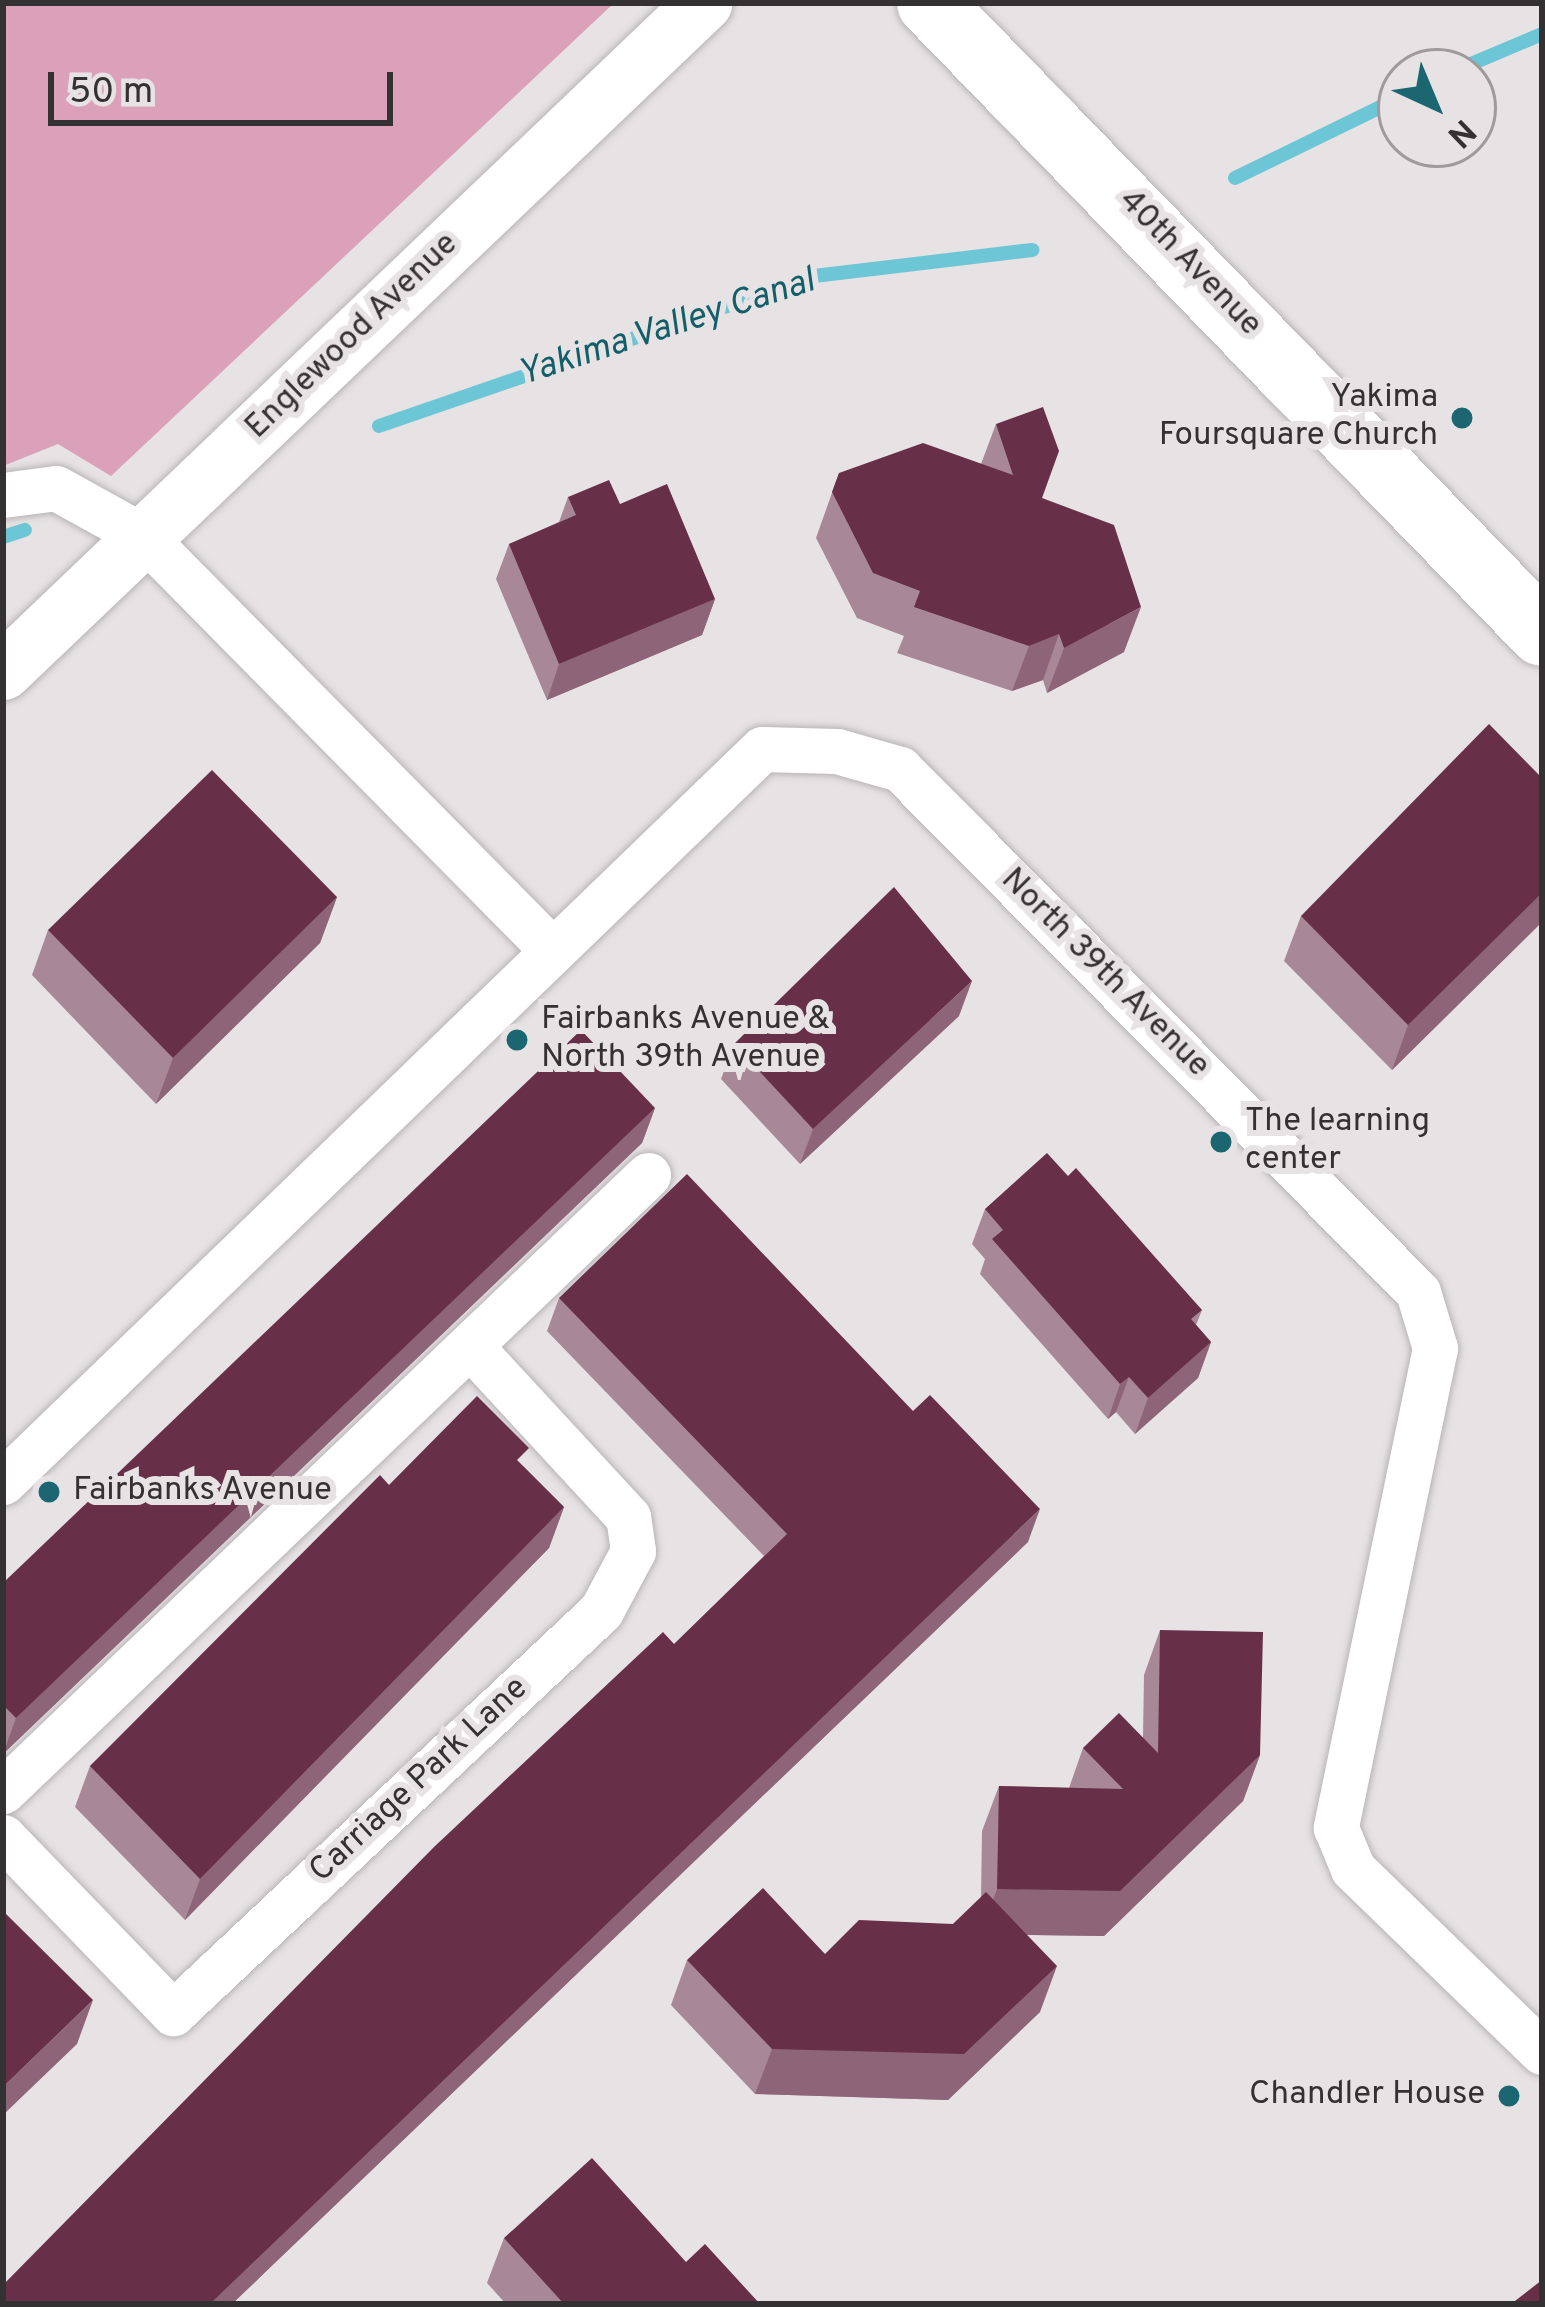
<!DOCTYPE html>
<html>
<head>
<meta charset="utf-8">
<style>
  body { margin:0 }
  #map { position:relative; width:1545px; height:2307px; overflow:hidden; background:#e7e2e4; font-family:Overpass,sans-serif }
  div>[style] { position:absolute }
  .green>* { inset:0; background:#daa1b8 }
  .stream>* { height:14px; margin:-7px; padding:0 7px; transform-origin:7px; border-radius:7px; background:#6dc6d5 }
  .roads { filter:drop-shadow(0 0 3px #b9b5b7) drop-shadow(0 0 3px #b9b5b7) }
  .minor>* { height:45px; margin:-22.5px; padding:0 22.5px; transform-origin:22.5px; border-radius:22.5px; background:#fff }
  .tertiary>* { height:57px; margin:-28.5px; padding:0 28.5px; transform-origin:28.5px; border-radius:28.5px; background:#fff }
  .primary>* { height:66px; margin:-33px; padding:0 33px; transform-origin:33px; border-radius:33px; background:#fff }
  .wall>* { inset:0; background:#a88896 }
  .shaded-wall>* { inset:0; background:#8e6578 }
  .building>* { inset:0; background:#682f49 }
  .dots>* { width:33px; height:33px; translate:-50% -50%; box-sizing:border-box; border:6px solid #e7e2e4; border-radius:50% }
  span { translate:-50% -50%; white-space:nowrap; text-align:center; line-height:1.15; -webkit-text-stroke:12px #e7e2e4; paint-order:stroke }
  .street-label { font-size:33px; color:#333131 }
  .poi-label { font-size:33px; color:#333131 }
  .right { translate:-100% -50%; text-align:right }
  .left { translate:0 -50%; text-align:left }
  .water-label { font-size:36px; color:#125e69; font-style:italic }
  .frame { position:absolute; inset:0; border:6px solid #333131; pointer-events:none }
  .north { position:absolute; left:1377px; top:48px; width:120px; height:120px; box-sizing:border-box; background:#e7e2e4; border:3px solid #9f9b9c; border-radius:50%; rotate:136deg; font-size:33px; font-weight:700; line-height:48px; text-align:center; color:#333131 }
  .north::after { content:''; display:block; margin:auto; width:42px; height:54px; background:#1b6671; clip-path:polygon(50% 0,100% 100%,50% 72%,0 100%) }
  .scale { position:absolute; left:48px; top:72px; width:345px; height:54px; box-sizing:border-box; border:6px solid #333131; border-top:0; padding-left:15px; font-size:36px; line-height:42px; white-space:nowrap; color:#333131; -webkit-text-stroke:9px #e7e2e4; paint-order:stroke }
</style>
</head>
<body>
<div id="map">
  <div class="green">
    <i style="clip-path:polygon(3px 3px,614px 3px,111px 476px,58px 444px,3px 466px)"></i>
  </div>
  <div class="stream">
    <i style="left:1452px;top:72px;width:98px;rotate:-22.9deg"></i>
    <i style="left:1235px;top:178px;width:185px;rotate:-26deg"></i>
    <i style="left:379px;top:426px;width:460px;rotate:-19deg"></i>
    <i style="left:814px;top:276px;width:220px;rotate:-6.8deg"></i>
    <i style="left:3px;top:537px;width:23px;rotate:-18deg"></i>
  </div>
  <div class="roads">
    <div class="minor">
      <i style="left:3px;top:495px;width:53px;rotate:-7.5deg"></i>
      <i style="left:56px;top:488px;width:99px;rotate:28.9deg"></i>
      <i style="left:143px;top:536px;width:583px;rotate:45.35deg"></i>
      <i style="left:3px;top:1482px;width:1055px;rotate:-44deg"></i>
      <i style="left:762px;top:749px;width:75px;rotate:1.5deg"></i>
      <i style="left:837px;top:751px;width:66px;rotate:15.9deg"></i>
      <i style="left:900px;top:769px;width:736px;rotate:45.28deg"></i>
      <i style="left:1418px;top:1292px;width:59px;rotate:73.1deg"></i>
      <i style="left:1435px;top:1348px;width:490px;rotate:101.7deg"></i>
      <i style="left:1336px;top:1828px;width:44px;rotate:67.5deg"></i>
      <i style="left:1353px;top:1869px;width:263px;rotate:44.1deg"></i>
      <i style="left:3px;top:1791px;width:892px;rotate:-43.68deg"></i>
      <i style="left:3px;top:1837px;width:245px;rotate:46deg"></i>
      <i style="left:173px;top:2013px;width:587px;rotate:-43.21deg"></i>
      <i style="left:601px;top:1611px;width:68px;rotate:-61.9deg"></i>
      <i style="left:633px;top:1551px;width:34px;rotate:-98deg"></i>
      <i style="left:628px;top:1517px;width:231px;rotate:-132.7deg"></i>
    </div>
    <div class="tertiary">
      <i style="left:3px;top:671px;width:968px;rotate:-43.66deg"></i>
    </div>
    <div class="primary">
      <i style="left:930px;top:3px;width:878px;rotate:45.83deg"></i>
    </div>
  </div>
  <div class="wall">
    <i style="clip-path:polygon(996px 424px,1042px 498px,1124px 652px,1047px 693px,1043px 680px,1012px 691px,897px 653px,904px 636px,857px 618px,816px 538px,839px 473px,981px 464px)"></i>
    <i style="clip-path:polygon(568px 497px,620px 504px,715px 599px,702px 635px,547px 700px,496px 579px,509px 544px,559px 522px)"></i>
    <i style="clip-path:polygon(1542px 778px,1542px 922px,1392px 1070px,1284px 961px,1301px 916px)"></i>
    <i style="clip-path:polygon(337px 897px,320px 943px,156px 1104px,32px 975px,48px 930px)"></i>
    <i style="clip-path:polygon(959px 1016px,800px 1164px,721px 1079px,734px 1044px)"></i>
    <i style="clip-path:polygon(655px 1108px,642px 1143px,3px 1754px,3px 1583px)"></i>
    <i style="clip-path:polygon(1068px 1176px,1202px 1310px,1196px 1325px,1211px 1342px,1198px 1378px,1135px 1434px,1116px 1412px,1108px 1419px,980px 1274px,985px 1259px,972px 1244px,985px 1209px)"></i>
    <i style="clip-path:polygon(559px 1298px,1028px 1542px,232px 2304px,3px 2304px,764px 1556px,547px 1331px)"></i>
    <i style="clip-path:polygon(523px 1466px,564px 1507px,549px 1548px,185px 1920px,75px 1807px,90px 1766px,389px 1485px)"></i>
    <i style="clip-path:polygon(1160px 1630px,1260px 1755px,1243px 1801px,1104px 1936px,1027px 1935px,1040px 2012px,948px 2100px,755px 2094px,671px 2005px,687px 1960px,825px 1954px,953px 1924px,981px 1898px,982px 1831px,999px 1786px,1069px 1788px,1083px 1748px,1143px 1737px,1144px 1675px)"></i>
    <i style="clip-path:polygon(504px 2238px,686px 2262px,760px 2304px,506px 2304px,487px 2283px)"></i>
  </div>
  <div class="shaded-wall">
    <i style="clip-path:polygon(715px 599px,702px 635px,547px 700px,559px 664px)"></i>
    <i style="clip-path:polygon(1141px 607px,1124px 652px,1047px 693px,1064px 648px)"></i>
    <i style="clip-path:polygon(1059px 634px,1043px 680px,1012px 691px,1029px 646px)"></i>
    <i style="clip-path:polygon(1542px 893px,1542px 922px,1392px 1070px,1408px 1025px)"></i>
    <i style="clip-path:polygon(337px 897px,320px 943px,156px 1104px,173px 1058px)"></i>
    <i style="clip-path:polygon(972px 981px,959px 1016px,800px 1164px,813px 1129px)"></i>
    <i style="clip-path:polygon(655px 1108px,642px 1143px,3px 1754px,16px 1718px)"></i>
    <i style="clip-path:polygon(1211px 1342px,1198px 1378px,1135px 1434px,1148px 1398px)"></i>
    <i style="clip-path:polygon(1129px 1377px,1116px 1412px,1108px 1419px,1120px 1384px)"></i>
    <i style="clip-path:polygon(564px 1507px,549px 1548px,185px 1920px,200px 1879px)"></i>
    <i style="clip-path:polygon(1040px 1509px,1028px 1542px,232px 2304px,210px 2304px)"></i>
    <i style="clip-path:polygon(1260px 1755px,1243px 1801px,1104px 1936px,980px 1934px,997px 1889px)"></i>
    <i style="clip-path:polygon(1057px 1966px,1040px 2012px,948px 2100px,755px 2094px,772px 2049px)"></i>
    <i style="clip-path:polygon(93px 2000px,77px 2044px,3px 2115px,3px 2087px)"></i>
  </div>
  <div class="building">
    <i style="clip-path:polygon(1043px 407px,1059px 451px,1042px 498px,1114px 525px,1141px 607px,1064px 648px,1059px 634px,1029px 646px,914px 607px,920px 591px,873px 573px,832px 492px,839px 473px,923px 443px,1013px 475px,996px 424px)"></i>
    <i style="clip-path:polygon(609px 480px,620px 504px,667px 484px,715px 599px,559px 664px,509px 544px,576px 515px,568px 497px)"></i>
    <i style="clip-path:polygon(1489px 724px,1542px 778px,1542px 893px,1408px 1025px,1301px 916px)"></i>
    <i style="clip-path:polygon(212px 770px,337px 897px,173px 1058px,48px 930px)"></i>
    <i style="clip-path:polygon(894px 887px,972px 981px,813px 1129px,734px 1044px)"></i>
    <i style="clip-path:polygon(581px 1030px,655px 1108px,16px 1718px,3px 1705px,3px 1583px)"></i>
    <i style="clip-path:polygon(1047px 1153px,1068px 1176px,1076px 1168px,1202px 1310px,1191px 1319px,1211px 1342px,1148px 1398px,1129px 1377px,1120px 1384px,992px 1239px,1003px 1230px,985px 1209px)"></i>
    <i style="clip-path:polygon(687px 1174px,913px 1411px,930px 1395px,1040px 1509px,210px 2304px,3px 2304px,3px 2285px,434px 1847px,663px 1632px,674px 1644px,787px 1534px,559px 1298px)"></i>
    <i style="clip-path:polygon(477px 1396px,529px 1448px,517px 1460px,564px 1507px,200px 1879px,90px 1766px,380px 1475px,389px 1485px)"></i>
    <i style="clip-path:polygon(1160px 1630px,1263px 1632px,1260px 1755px,1120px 1891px,997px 1889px,999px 1786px,1123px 1789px,1083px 1748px,1119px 1713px,1158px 1753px)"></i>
    <i style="clip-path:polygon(763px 1888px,825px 1954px,859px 1920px,953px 1924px,986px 1892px,1057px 1966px,964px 2054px,772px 2049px,687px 1960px)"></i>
    <i style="clip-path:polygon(3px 1911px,93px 2000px,3px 2087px)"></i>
    <i style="clip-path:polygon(592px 2158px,686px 2262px,705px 2244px,760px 2304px,564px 2304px,504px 2238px)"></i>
    <i style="clip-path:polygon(1542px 2280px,1542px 2304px,1511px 2304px)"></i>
  </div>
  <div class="dots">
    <i style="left:1462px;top:418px;background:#1b6671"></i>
    <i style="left:517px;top:1040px;background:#1b6671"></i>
    <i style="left:1221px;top:1142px;background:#1b6671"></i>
    <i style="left:49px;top:1492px;background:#1b6671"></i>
    <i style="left:1509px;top:2096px;background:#1b6671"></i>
  </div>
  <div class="street-label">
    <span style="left:1189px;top:264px;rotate:46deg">40th Avenue</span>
    <span style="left:353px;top:337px;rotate:-44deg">Englewood Avenue</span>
    <span style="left:1104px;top:974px;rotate:45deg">North 39th Avenue</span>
    <span style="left:420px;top:1781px;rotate:-43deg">Carriage Park Lane</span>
  </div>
  <div class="poi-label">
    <span class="right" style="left:1438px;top:418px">Yakima<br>Foursquare Church</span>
    <span class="left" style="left:541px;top:1040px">Fairbanks Avenue &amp;<br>North 39th Avenue</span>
    <span class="left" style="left:1245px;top:1142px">The learning<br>center</span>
    <span class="left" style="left:73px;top:1492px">Fairbanks Avenue</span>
    <span class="right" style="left:1485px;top:2096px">Chandler House</span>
  </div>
  <div class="water-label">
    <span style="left:667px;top:329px;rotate:-18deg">Yakima Valley Canal</span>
  </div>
  <div class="frame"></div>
  <div class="north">N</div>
  <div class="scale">50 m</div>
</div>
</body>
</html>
